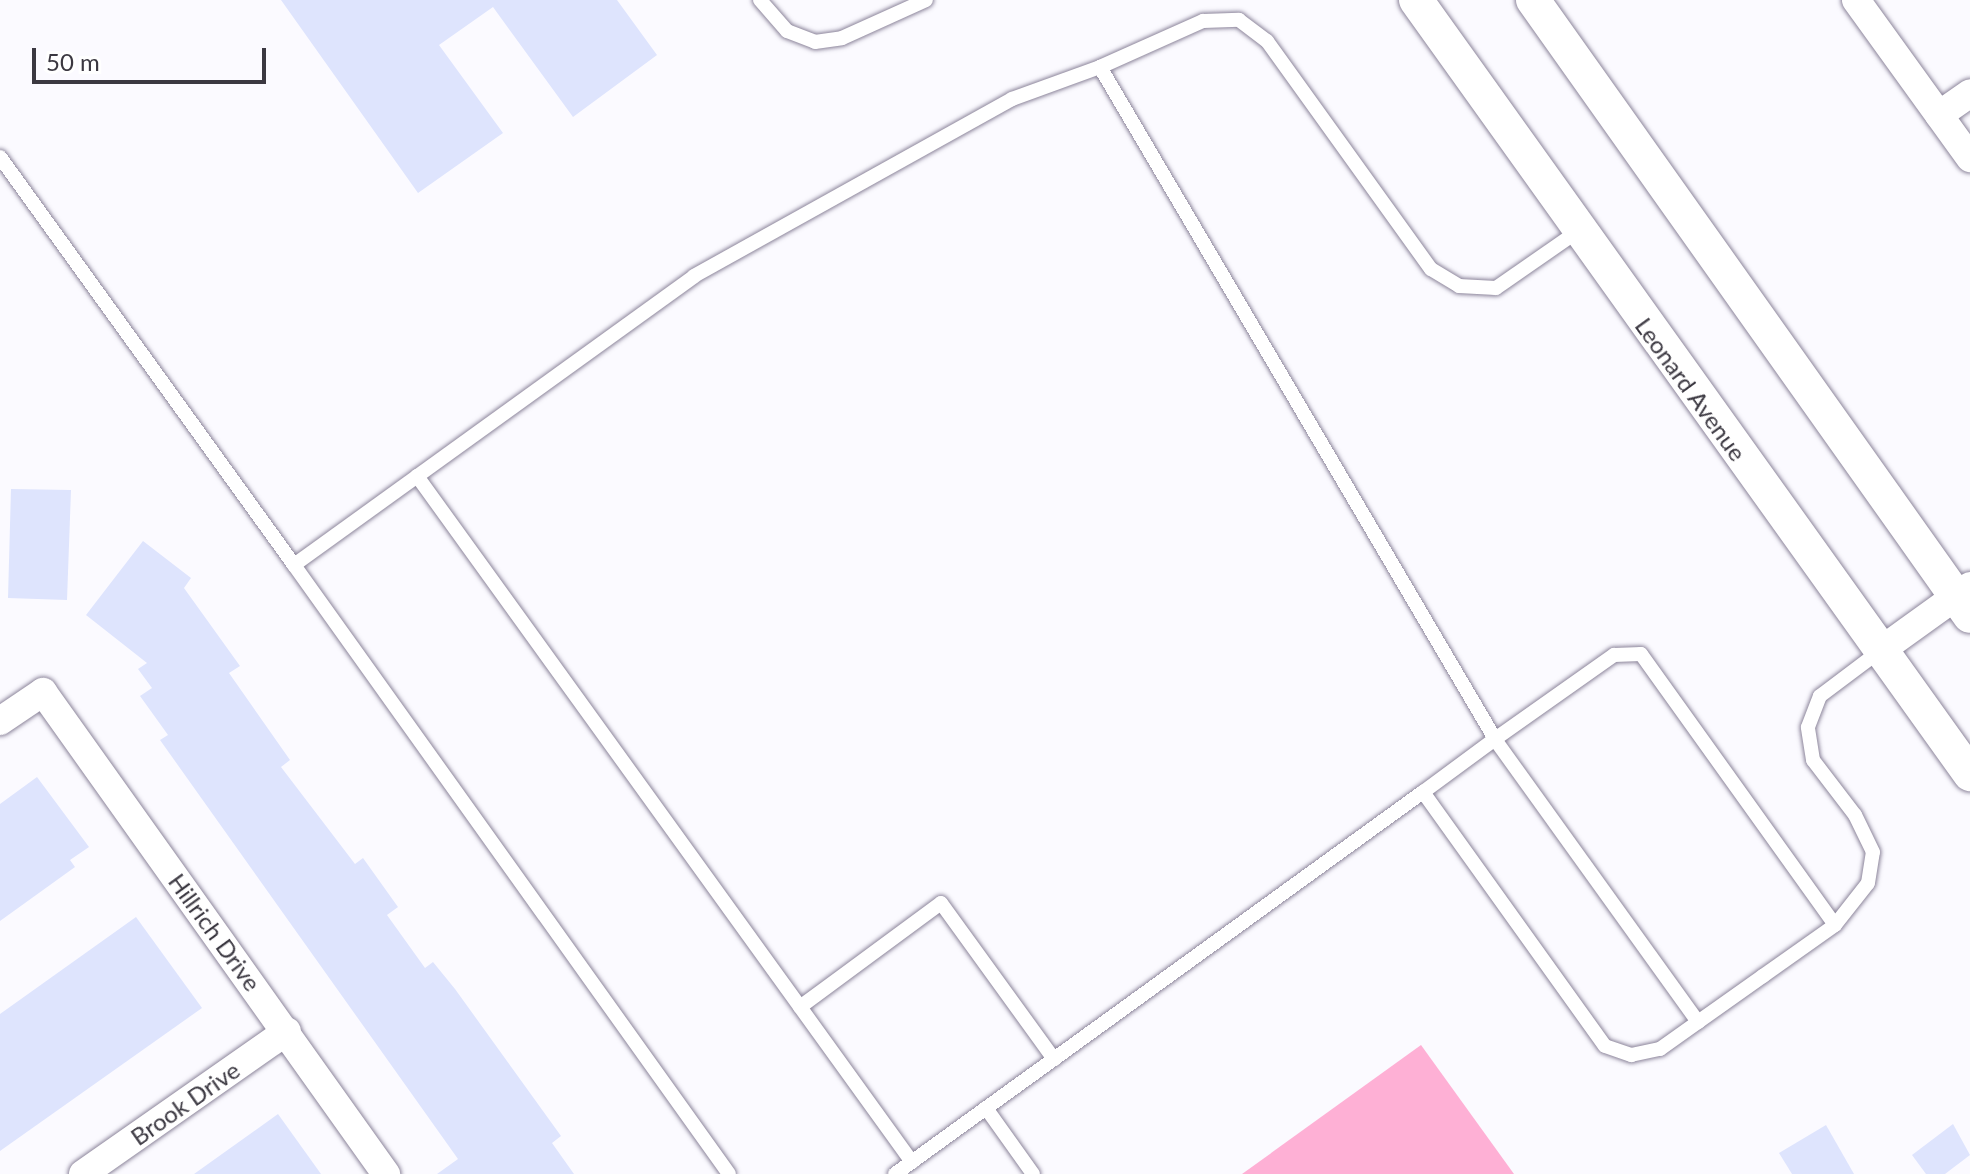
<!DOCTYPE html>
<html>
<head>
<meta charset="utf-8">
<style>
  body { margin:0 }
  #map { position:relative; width:1970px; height:1174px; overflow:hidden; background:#fbfaff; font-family:Lato,sans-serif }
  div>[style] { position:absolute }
  .green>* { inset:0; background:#feb0d5 }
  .building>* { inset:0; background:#dee4fd }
  .roads { filter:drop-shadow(0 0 2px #8c859b) drop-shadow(0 0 2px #8c859b) }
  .service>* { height:14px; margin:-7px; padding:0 7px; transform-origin:7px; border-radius:7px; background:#fff }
  .minor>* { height:28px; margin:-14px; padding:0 14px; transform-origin:14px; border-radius:14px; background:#fff }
  .tertiary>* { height:34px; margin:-17px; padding:0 17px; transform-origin:17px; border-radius:17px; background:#fff }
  span { translate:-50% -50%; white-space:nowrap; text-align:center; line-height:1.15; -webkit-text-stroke:6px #fff; paint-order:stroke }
  .street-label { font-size:24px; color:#3b3841 }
  .scale { position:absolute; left:32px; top:48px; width:234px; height:36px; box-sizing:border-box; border:4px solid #3b3841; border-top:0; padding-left:10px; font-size:24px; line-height:28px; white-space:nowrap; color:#3b3841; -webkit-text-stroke:6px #fff; paint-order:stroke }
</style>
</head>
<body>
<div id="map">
  <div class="green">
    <i style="clip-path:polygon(1421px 1045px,1514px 1174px,1242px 1174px)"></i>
  </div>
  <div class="building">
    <i style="clip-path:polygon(281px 0,617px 0,657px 55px,573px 117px,493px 7px,439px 45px,503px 133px,418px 193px)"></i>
    <i style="clip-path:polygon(11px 489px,71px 490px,67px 600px,8px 598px)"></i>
    <i style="clip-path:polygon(143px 541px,191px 578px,184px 588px,240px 666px,229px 673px,290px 760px,281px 767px,355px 864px,363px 858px,398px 907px,387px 915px,425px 968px,433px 962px,455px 989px,561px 1136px,552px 1143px,574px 1174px,437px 1174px,458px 1159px,160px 740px,168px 735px,140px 696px,152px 688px,138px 669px,147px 663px,86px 615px)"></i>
    <i style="clip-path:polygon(37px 777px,89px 847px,70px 860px,75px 867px,0 921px,0 804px)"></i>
    <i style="clip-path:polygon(136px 917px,202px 1008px,0 1151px,0 1014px)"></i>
    <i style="clip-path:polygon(278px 1114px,321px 1174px,194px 1174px)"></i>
    <i style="clip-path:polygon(1953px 1124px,1970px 1155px,1945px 1174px,1926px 1174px,1912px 1155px)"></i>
    <i style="clip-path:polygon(1826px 1125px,1854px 1174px,1792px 1174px,1779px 1153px)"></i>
  </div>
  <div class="roads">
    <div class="service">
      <i style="left:760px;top:0;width:41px;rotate:48.9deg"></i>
      <i style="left:787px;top:31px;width:30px;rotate:21deg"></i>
      <i style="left:815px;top:42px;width:27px;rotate:-8deg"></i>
      <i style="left:842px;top:38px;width:92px;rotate:-24.3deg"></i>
      <i style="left:1100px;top:67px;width:113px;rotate:-24.1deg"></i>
      <i style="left:1203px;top:21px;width:36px;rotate:-2deg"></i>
      <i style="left:1239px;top:20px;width:35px;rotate:37deg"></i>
      <i style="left:1267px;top:41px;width:281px;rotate:54.3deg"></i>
      <i style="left:1431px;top:269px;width:33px;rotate:31deg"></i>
      <i style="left:1459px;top:286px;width:37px;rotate:3deg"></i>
      <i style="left:1496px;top:288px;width:100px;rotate:-34.8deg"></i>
      <i style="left:0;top:157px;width:503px;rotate:54.22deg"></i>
      <i style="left:294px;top:565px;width:493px;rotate:-35.8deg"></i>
      <i style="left:694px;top:276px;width:364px;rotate:-29.1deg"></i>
      <i style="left:1012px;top:99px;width:94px;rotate:-20deg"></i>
      <i style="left:1100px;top:67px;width:779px;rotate:59.55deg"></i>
      <i style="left:1495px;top:739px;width:146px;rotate:-35.2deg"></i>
      <i style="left:1614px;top:655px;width:27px;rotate:-2deg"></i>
      <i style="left:1641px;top:654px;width:333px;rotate:54.4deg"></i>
      <i style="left:1835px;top:925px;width:53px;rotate:-51.8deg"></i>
      <i style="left:1868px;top:883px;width:31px;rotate:-81deg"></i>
      <i style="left:1873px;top:852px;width:41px;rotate:-115.9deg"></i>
      <i style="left:1855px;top:815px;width:69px;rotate:-127.4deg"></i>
      <i style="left:1813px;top:760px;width:33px;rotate:-99deg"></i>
      <i style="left:1808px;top:727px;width:33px;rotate:-69deg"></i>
      <i style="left:1820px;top:696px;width:75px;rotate:-36.9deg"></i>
      <i style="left:417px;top:476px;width:846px;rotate:54.19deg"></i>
      <i style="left:294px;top:565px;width:748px;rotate:54.46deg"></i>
      <i style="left:800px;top:1007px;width:175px;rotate:-36.4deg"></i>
      <i style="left:941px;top:903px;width:193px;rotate:54.1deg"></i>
      <i style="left:1698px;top:1022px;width:348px;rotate:-125.7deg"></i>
      <i style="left:1495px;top:739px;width:89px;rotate:143.6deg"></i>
      <i style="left:1423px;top:792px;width:312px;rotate:54.4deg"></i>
      <i style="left:1605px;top:1046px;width:28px;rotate:19deg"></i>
      <i style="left:1631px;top:1055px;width:30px;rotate:-12deg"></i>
      <i style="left:1660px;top:1049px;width:47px;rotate:-35.4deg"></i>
      <i style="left:1698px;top:1022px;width:80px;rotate:-35.3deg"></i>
      <i style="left:1763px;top:976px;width:88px;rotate:-35.3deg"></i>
      <i style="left:986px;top:1108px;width:81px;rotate:54.5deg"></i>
      <i style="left:895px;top:1174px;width:652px;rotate:-35.89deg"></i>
    </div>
    <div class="minor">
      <i style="left:1856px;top:0;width:195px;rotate:54.2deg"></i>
      <i style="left:1939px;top:115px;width:38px;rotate:-35deg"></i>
      <i style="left:1880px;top:651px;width:111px;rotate:-35.8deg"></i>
      <i style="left:0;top:721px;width:52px;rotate:-34deg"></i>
      <i style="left:43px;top:692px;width:592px;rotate:54.56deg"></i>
      <i style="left:83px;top:1174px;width:249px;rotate:-35deg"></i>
    </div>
    <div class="tertiary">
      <i style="left:1416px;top:0;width:952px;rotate:54.41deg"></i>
      <i style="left:1533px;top:0;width:755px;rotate:54.65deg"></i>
    </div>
  </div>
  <div class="street-label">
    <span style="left:1691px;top:389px;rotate:54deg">Leonard Avenue</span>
    <span style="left:215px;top:932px;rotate:54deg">Hillrich Drive</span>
    <span style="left:185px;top:1103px;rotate:-35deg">Brook Drive</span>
  </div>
  <div class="scale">50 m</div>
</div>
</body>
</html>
